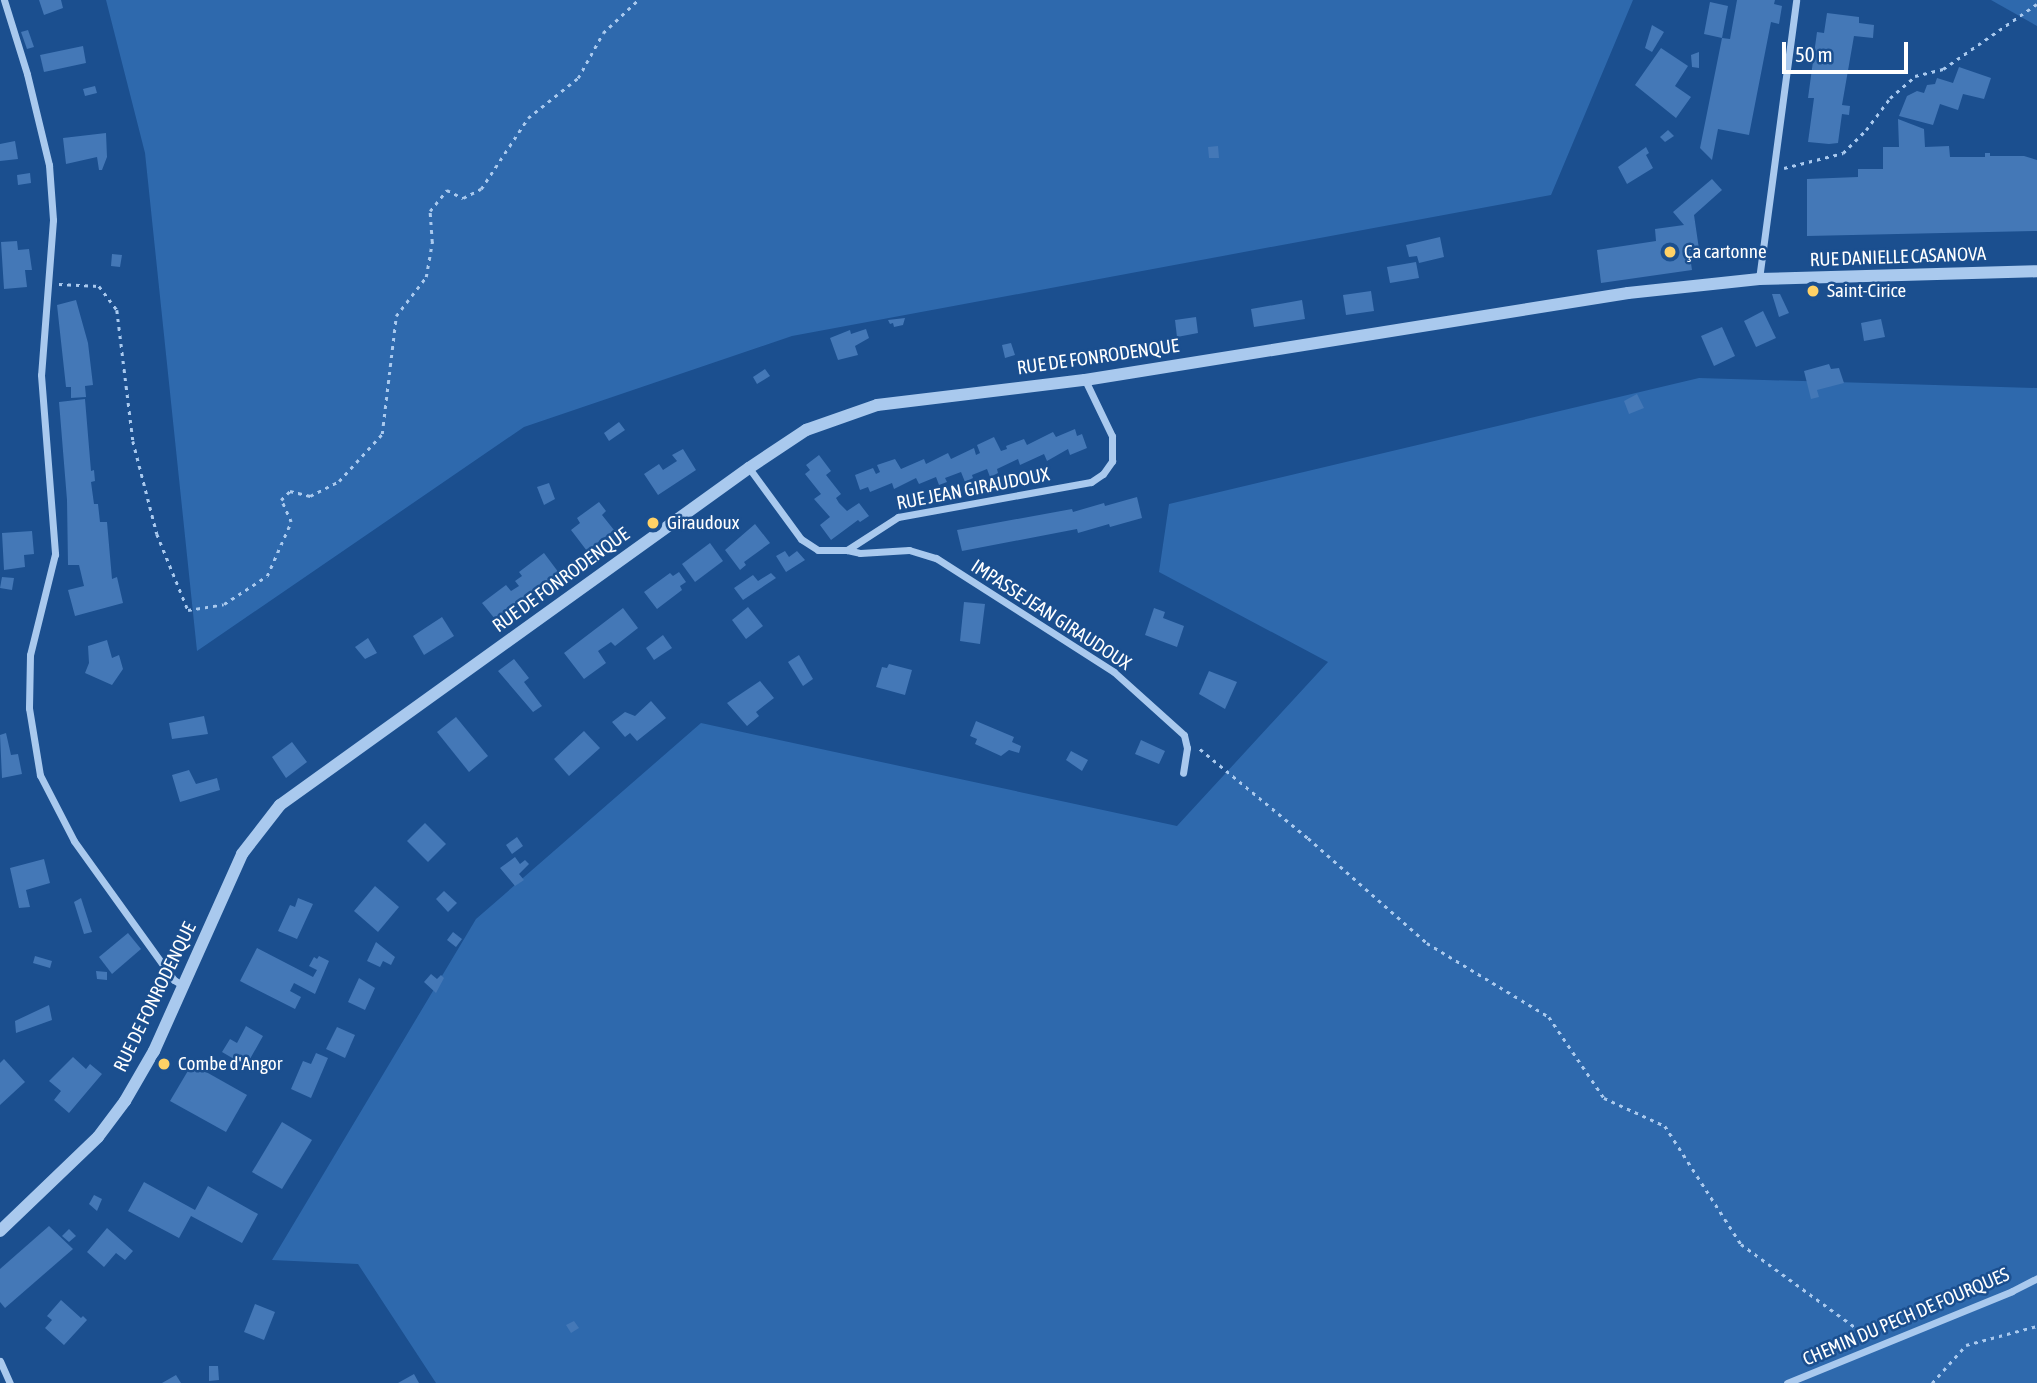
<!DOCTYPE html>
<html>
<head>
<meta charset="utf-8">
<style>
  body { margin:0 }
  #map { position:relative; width:2037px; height:1383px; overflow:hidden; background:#1b4f8f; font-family:"Asap Condensed",sans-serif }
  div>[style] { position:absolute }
  .green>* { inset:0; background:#2e69ad }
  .building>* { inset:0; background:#4478b7 }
  .path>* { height:2.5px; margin-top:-1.25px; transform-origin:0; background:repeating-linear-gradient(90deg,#a9c9ee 0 3.5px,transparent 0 8.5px) }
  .minor>* { height:7px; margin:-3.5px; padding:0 3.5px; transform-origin:3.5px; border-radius:3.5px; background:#a9c9ee }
  .tertiary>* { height:12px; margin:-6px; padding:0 6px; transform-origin:6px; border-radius:6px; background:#a9c9ee }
  .dots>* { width:19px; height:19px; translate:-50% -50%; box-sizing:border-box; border:4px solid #1b4f8f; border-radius:50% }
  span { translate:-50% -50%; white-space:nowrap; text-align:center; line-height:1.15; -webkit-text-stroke:5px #1b4f8f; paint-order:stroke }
  .poi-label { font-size:19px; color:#fff }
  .left { translate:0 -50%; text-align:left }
  .street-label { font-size:19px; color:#fff }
  .scale { position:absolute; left:1782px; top:42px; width:126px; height:32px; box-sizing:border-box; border:4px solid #fff; border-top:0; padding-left:9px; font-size:21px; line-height:24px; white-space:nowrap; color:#fff; -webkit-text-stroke:5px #1b4f8f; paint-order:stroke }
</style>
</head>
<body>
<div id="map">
  <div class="green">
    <i style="clip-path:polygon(106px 0,1633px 0,1551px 195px,792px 336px,524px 427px,197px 651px,145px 153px)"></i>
    <i style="clip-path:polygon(1991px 0,2037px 0,2037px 26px)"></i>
    <i style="clip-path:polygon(1699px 378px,2037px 388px,2037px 1383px,436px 1383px,358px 1264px,272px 1260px,476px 919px,701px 723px,1177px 826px,1328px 662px,1159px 572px,1169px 504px)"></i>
  </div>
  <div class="building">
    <i style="clip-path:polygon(39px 0,61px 0,63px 8px,44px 15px)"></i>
    <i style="clip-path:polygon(1737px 0,1775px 0,1774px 4px,1782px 6px,1779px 24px,1771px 22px,1749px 135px,1718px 129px,1712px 160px,1700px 148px,1722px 38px,1730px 39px)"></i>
    <i style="clip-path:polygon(1710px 2px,1728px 6px,1722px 38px,1704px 34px)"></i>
    <i style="clip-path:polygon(1827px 13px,1859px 17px,1859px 23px,1874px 25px,1873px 38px,1854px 36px,1842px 105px,1850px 106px,1849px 115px,1842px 114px,1838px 143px,1829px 144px,1808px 142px,1814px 98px,1808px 98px,1817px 32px,1824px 33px)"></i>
    <i style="clip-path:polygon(1652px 25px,1664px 32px,1652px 52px,1645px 48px)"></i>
    <i style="clip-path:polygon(28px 30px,34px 47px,27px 49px,21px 32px)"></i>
    <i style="clip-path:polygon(83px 46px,86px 63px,44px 72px,40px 55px)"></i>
    <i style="clip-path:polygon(1661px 48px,1688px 66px,1675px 86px,1691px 97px,1676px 118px,1635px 85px)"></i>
    <i style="clip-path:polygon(1699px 52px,1699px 68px,1692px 67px,1691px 55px)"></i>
    <i style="clip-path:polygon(1959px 67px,1991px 78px,1984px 99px,1963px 94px,1958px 110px,1940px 104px,1933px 125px,1899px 116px,1907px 96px,1917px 91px,1924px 93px,1927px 85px,1935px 84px,1937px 78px,1953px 83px)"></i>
    <i style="clip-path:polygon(95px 86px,97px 93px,85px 96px,83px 89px)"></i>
    <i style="clip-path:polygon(1898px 119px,1924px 129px,1925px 147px,1949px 146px,1950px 157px,1985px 157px,1985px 153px,1990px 153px,1990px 156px,2024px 156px,2037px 160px,2037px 231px,1807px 236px,1807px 179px,1858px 177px,1858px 169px,1883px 169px,1883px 147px,1899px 147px)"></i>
    <i style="clip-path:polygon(1668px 130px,1674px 136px,1665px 142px,1660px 137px)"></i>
    <i style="clip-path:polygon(106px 133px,107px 157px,102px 170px,99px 170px,97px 157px,66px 164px,63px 138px)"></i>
    <i style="clip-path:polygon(15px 141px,18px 159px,0 161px,0 144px)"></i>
    <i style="clip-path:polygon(1218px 146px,1219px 158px,1209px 158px,1208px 147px)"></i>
    <i style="clip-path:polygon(1646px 147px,1649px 153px,1646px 155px,1653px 168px,1627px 184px,1618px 167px)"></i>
    <i style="clip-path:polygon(30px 173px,31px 183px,18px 185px,17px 175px)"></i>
    <i style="clip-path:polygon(1712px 179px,1722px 190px,1694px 215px,1699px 249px,1689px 250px,1692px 270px,1601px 283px,1597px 250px,1656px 241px,1655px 229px,1684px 225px,1673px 212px)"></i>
    <i style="clip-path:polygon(1440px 237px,1444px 257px,1419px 263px,1417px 256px,1409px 257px,1406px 245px)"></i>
    <i style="clip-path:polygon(17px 241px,18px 250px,29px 249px,32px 270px,25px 270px,27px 287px,4px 289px,1px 242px)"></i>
    <i style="clip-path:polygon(112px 254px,122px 255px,120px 267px,111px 266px)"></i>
    <i style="clip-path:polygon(1416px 262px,1419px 278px,1390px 283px,1387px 267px)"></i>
    <i style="clip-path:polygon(1371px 291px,1374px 311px,1346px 315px,1343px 295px)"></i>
    <i style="clip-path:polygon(1772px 294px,1780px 294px,1789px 313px,1779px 317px)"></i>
    <i style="clip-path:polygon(76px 300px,88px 343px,93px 385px,85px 386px,86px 397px,71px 398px,71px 387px,66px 387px,57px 305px)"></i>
    <i style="clip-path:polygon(1302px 300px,1305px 319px,1254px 327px,1251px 309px)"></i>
    <i style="clip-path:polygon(1763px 311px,1776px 338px,1756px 347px,1744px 321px)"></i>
    <i style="clip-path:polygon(1196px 317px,1198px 333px,1177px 337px,1175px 320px)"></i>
    <i style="clip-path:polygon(905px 318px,903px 325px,894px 327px,893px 323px,890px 324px,888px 320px)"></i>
    <i style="clip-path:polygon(1881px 319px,1885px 337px,1864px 341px,1861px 323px)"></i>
    <i style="clip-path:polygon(1722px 327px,1735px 356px,1714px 366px,1701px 336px)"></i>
    <i style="clip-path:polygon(866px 329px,869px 338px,855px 346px,858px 355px,838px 360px,830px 338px,850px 330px,851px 334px)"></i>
    <i style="clip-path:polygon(1011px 343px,1015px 355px,1005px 358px,1002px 345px)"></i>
    <i style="clip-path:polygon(1829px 364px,1831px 369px,1839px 368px,1844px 383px,1817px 390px,1819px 397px,1811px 399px,1804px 371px)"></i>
    <i style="clip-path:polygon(765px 369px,770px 376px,757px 384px,753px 377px)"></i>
    <i style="clip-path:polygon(1637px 394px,1644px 408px,1629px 414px,1624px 401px)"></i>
    <i style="clip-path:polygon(85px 399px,91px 471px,94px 470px,95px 481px,91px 482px,94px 504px,98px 504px,100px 522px,107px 522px,112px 579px,117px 577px,123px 603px,75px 616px,68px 590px,84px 586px,79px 565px,68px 565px,67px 500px,59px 402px)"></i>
    <i style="clip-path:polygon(619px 422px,625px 430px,609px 441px,604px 433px)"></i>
    <i style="clip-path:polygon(1075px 429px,1077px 436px,1082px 434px,1087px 448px,1070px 455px,1068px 449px,1047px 461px,1044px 454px,1020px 465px,1018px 459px,997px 469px,998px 473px,990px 477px,987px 469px,972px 475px,973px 478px,965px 482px,961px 472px,945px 478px,947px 482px,939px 485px,936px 477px,919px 484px,916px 478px,894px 489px,892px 483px,870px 492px,868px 487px,860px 490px,855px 475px,873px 468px,876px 474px,880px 472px,877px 465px,895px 459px,901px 469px,924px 459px,926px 464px,948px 453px,951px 459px,974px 448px,976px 455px,980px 453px,977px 445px,994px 437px,1001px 451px,1007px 449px,1006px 446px,1024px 439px,1027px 445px,1053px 432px,1056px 437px)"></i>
    <i style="clip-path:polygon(683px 449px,696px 470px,658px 495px,644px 474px,659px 464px,663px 470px,677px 461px,672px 455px)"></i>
    <i style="clip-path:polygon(819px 455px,831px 471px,826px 475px,841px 494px,836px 498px,839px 503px,847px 511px,859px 503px,869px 516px,860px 522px,858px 520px,831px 540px,820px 525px,830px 517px,814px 499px,821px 494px,805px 474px,810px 470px,806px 465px)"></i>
    <i style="clip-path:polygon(549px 483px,555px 499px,544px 505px,537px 487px)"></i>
    <i style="clip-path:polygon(1137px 497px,1142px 518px,1110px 527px,1109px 524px,1078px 533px,1077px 529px,962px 551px,957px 530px,1072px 509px,1073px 512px,1104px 503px,1105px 506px)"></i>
    <i style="clip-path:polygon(599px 502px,606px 511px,602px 515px,614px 530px,587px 551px,571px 530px,580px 523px,577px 518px)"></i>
    <i style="clip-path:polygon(755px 524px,770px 543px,744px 562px,746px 565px,740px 570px,725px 550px)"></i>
    <i style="clip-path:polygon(32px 531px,34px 554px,24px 555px,25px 567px,4px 570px,2px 533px)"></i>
    <i style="clip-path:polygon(710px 543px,723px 561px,695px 582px,682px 564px)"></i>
    <i style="clip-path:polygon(785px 551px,789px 557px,797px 551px,805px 560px,786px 572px,776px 556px)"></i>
    <i style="clip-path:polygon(544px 553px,562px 577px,537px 594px,534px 590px,495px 619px,482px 603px,506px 585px,511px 591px,519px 586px,515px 581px,522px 576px,519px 572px)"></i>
    <i style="clip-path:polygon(679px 572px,686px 582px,680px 586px,682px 590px,657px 609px,644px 592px,670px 573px,673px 576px)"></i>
    <i style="clip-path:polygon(771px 573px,776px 578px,743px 600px,734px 588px,753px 575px,758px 581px)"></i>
    <i style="clip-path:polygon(2px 577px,14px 578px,12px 590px,0 588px)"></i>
    <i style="clip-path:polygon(964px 602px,985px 604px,980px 644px,960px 641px)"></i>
    <i style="clip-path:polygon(748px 607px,763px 626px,746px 639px,732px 620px)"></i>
    <i style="clip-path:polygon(623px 608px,638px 628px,615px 646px,611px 642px,598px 651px,606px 663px,584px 679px,564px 653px)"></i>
    <i style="clip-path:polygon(1154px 608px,1165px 612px,1163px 618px,1184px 626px,1177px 647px,1145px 635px)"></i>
    <i style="clip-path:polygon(442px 617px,454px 636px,424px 655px,413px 636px)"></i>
    <i style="clip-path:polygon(663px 635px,672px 648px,654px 660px,646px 648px)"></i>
    <i style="clip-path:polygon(368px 638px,377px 653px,365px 659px,355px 647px)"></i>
    <i style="clip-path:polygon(107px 640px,112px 658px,119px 655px,123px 669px,112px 685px,85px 673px,89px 663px,88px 646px)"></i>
    <i style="clip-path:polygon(799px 655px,813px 679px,803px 686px,788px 662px)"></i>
    <i style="clip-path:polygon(514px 659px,529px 678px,524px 682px,542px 706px,533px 712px,498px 671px)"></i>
    <i style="clip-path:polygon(889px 664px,912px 670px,905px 695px,876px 687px,882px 667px,887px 668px)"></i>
    <i style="clip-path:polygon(1209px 671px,1237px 682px,1225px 709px,1199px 694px)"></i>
    <i style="clip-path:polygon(760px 681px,774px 698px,756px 712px,759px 716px,747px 726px,727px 703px)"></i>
    <i style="clip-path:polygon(651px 701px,666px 718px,637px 741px,630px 733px,625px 737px,612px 722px,625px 712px,635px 716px)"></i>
    <i style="clip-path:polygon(204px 716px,208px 734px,172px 739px,169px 723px)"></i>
    <i style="clip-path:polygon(456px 717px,488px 756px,469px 772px,437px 732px)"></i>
    <i style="clip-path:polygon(976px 721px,1014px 737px,1012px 742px,1021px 746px,1019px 753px,1009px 750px,1001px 756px,975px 744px,977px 739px,970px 736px)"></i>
    <i style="clip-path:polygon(584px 731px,600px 748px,569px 776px,554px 759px)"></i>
    <i style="clip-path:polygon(6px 733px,11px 755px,18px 754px,22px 774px,2px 778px,0 735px)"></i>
    <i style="clip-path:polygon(1141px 740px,1165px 751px,1159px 764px,1135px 754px)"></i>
    <i style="clip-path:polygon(292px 742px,307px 762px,286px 778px,272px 757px)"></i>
    <i style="clip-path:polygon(1071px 751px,1088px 760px,1082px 771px,1066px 760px)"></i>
    <i style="clip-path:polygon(189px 770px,196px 784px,217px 778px,220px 790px,180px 802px,172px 775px)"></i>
    <i style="clip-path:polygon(425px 823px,446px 844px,428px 862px,407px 841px)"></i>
    <i style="clip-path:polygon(517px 837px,523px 846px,512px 854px,506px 845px)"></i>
    <i style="clip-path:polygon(515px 857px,520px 864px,525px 860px,529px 864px,519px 874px,524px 880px,515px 886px,500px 868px)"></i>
    <i style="clip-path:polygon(44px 859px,50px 883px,26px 890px,30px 907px,19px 908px,10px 868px)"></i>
    <i style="clip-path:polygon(375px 886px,399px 907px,378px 932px,354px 911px)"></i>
    <i style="clip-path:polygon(444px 891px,457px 903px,448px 912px,436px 899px)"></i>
    <i style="clip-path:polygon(81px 898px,92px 932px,84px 934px,74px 902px)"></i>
    <i style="clip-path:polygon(298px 898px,313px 904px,297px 939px,278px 931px,290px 905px,295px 907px)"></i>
    <i style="clip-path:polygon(453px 932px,462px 939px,456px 947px,447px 940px)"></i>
    <i style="clip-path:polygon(128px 933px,141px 949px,112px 974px,99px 957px)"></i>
    <i style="clip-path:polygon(376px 942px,395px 957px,391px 965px,383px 961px,380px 967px,367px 961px)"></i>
    <i style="clip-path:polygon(257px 948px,313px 977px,317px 970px,309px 966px,314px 957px,317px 959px,319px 956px,329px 961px,315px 994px,294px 983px,290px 991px,301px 997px,295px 1009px,240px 981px)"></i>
    <i style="clip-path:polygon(35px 956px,52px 961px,50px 968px,33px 963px)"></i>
    <i style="clip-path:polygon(96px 971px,107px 972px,107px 980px,97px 979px)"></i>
    <i style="clip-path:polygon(431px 974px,437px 979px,441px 975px,444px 978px,436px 993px,424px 982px)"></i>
    <i style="clip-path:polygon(359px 978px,375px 988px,365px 1010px,348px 1002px)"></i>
    <i style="clip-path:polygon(49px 1005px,52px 1020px,16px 1033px,15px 1021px)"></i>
    <i style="clip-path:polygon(246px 1026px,263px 1036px,246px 1066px,222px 1052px,230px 1039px,237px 1043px)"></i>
    <i style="clip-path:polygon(337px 1027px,355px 1035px,345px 1058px,326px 1049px)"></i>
    <i style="clip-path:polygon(316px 1053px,328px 1058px,311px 1098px,291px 1089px,303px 1061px,311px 1064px)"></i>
    <i style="clip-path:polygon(73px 1057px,86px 1069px,90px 1064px,102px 1074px,69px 1113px,54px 1100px,61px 1091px,49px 1081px)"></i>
    <i style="clip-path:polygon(4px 1059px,25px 1082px,0 1105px,0 1063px)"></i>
    <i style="clip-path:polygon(192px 1064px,247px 1095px,226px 1132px,170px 1101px)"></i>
    <i style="clip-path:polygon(282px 1122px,312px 1140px,282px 1189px,252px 1172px)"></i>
    <i style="clip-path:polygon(144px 1182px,195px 1210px,208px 1186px,258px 1214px,242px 1243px,191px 1216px,179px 1238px,128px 1211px)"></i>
    <i style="clip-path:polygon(94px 1195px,102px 1199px,97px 1211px,89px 1204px)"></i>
    <i style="clip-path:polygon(49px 1226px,73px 1249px,5px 1308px,0 1302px,0 1269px)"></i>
    <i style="clip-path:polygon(107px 1228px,133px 1251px,125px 1260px,116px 1253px,104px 1267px,87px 1252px)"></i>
    <i style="clip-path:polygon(69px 1229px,76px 1236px,69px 1242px,62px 1236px)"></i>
    <i style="clip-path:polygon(61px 1300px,81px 1318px,83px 1316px,87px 1320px,64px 1345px,45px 1328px,52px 1320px,47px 1316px)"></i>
    <i style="clip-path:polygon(255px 1304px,275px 1312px,264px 1340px,244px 1332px)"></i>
    <i style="clip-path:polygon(574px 1321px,579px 1328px,571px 1333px,566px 1325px)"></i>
    <i style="clip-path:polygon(209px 1366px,218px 1366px,219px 1380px,209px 1381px)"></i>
    <i style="clip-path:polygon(414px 1374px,419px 1383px,398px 1383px)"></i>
    <i style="clip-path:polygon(176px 1375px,181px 1383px,162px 1383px)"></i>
  </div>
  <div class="path">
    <i style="left:1784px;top:168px;width:61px;rotate:-14.3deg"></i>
    <i style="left:1843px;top:153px;width:33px;rotate:-45deg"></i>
    <i style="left:1866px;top:130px;width:40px;rotate:-53deg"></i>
    <i style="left:1890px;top:98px;width:33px;rotate:-41deg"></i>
    <i style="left:1915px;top:76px;width:29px;rotate:-14deg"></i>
    <i style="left:1943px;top:69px;width:114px;rotate:-34.7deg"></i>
    <i style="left:59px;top:284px;width:40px;rotate:2.9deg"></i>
    <i style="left:99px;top:286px;width:30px;rotate:53deg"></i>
    <i style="left:117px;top:310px;width:132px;rotate:83deg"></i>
    <i style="left:133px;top:441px;width:96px;rotate:75.5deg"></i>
    <i style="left:157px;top:534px;width:82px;rotate:67.8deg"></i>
    <i style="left:188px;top:610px;width:36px;rotate:-9deg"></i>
    <i style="left:224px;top:604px;width:51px;rotate:-33.1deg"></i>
    <i style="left:267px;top:576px;width:59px;rotate:-66deg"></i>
    <i style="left:291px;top:522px;width:24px;rotate:-114deg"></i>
    <i style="left:281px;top:500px;width:13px;rotate:-45deg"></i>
    <i style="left:290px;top:491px;width:21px;rotate:14deg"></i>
    <i style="left:310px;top:496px;width:33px;rotate:-27deg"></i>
    <i style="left:339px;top:481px;width:64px;rotate:-47.5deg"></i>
    <i style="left:382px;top:434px;width:119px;rotate:-83.2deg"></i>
    <i style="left:396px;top:316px;width:49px;rotate:-52.4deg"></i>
    <i style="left:426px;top:277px;width:36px;rotate:-80deg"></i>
    <i style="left:432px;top:242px;width:31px;rotate:-94deg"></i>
    <i style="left:430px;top:211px;width:27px;rotate:-51deg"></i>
    <i style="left:447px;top:190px;width:18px;rotate:27deg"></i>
    <i style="left:463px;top:198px;width:20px;rotate:-27deg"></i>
    <i style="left:481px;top:189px;width:85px;rotate:-56.5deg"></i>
    <i style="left:528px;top:118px;width:64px;rotate:-38.7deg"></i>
    <i style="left:578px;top:78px;width:51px;rotate:-60.9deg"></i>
    <i style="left:603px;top:33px;width:48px;rotate:-43.3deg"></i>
    <i style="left:1200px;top:749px;width:140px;rotate:39.5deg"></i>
    <i style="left:1308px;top:838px;width:159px;rotate:41.4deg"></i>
    <i style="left:1427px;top:943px;width:143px;rotate:31.2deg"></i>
    <i style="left:1549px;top:1017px;width:98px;rotate:55.8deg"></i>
    <i style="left:1604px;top:1098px;width:67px;rotate:24.7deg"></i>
    <i style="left:1665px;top:1126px;width:140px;rotate:57.2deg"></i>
    <i style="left:1741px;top:1244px;width:155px;rotate:36.1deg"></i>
    <i style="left:1932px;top:1383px;width:51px;rotate:-48.2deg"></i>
    <i style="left:1966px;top:1345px;width:73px;rotate:-15deg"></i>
  </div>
  <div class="minor">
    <i style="left:4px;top:0;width:77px;rotate:72.7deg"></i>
    <i style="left:27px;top:74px;width:94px;rotate:76.4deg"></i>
    <i style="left:49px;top:165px;width:55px;rotate:85.8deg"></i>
    <i style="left:53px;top:220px;width:155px;rotate:94.4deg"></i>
    <i style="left:41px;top:375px;width:180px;rotate:85.5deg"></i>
    <i style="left:55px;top:554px;width:104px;rotate:103.9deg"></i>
    <i style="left:30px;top:655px;width:53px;rotate:91.1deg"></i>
    <i style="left:29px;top:708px;width:68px;rotate:80.7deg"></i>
    <i style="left:40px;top:775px;width:74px;rotate:62.7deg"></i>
    <i style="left:74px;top:841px;width:171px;rotate:54.3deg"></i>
    <i style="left:174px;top:980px;width:12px;rotate:31deg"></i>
    <i style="left:1759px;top:279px;width:281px;rotate:-82.4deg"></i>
    <i style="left:749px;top:468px;width:88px;rotate:53.8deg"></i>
    <i style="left:801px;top:539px;width:20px;rotate:33deg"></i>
    <i style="left:818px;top:550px;width:29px"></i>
    <i style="left:847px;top:550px;width:61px;rotate:-32.9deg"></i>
    <i style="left:898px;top:517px;width:196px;rotate:-10.3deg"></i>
    <i style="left:1091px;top:482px;width:14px;rotate:-34deg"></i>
    <i style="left:1103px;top:474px;width:16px;rotate:-55deg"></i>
    <i style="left:1112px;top:461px;width:25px;rotate:-90deg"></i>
    <i style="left:1112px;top:436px;width:62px;rotate:-115.7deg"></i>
    <i style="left:847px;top:550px;width:13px;rotate:13deg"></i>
    <i style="left:860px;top:553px;width:49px;rotate:-3.5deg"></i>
    <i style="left:909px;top:550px;width:28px;rotate:17deg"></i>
    <i style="left:936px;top:558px;width:211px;rotate:32.6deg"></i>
    <i style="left:1114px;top:672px;width:94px;rotate:42deg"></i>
    <i style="left:1184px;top:735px;width:13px;rotate:77deg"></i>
    <i style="left:1187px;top:748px;width:25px;rotate:99deg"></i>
    <i style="left:0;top:1361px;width:24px;rotate:66deg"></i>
    <i style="left:1787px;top:1383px;width:243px;rotate:-22.2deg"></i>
    <i style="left:2012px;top:1291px;width:28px;rotate:-27deg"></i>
  </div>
  <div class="tertiary">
    <i style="left:0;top:1231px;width:136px;rotate:-43.8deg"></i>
    <i style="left:98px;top:1137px;width:45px;rotate:-53.1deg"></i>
    <i style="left:125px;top:1101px;width:58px;rotate:-59.9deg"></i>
    <i style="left:154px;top:1051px;width:216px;rotate:-65.9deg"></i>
    <i style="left:242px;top:854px;width:62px;rotate:-52.2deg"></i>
    <i style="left:280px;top:805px;width:578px;rotate:-35.7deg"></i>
    <i style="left:749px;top:468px;width:69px;rotate:-33.7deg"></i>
    <i style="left:806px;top:430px;width:75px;rotate:-19.4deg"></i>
    <i style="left:877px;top:405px;width:209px;rotate:-6.9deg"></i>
    <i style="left:1085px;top:380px;width:550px;rotate:-9.1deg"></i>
    <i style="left:1628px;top:293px;width:132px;rotate:-6.1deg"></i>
    <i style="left:1759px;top:279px;width:278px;rotate:-1.6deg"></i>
  </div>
  <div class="dots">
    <i style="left:1670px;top:252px;background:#ffd166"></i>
    <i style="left:1813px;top:291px;background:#ffd166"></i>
    <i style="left:653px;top:523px;background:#ffd166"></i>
    <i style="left:164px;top:1064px;background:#ffd166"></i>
  </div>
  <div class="poi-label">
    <span class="left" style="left:1684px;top:252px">Ça cartonne</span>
    <span class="left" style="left:1827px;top:291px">Saint-Cirice</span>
    <span class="left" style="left:667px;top:523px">Giraudoux</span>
    <span class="left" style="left:178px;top:1064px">Combe d'Angor</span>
  </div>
  <div class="street-label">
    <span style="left:1898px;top:257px;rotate:-2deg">RUE DANIELLE CASANOVA</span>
    <span style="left:1098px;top:357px;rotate:-8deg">RUE DE FONRODENQUE</span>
    <span style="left:973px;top:489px;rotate:-11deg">RUE JEAN GIRAUDOUX</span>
    <span style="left:561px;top:580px;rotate:-36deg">RUE DE FONRODENQUE</span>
    <span style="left:1051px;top:615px;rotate:33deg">IMPASSE JEAN GIRAUDOUX</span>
    <span style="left:155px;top:997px;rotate:-64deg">RUE DE FONRODENQUE</span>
    <span style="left:1906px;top:1317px;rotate:-23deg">CHEMIN DU PECH DE FOURQUES</span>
  </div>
  <div class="scale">50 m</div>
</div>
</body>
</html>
